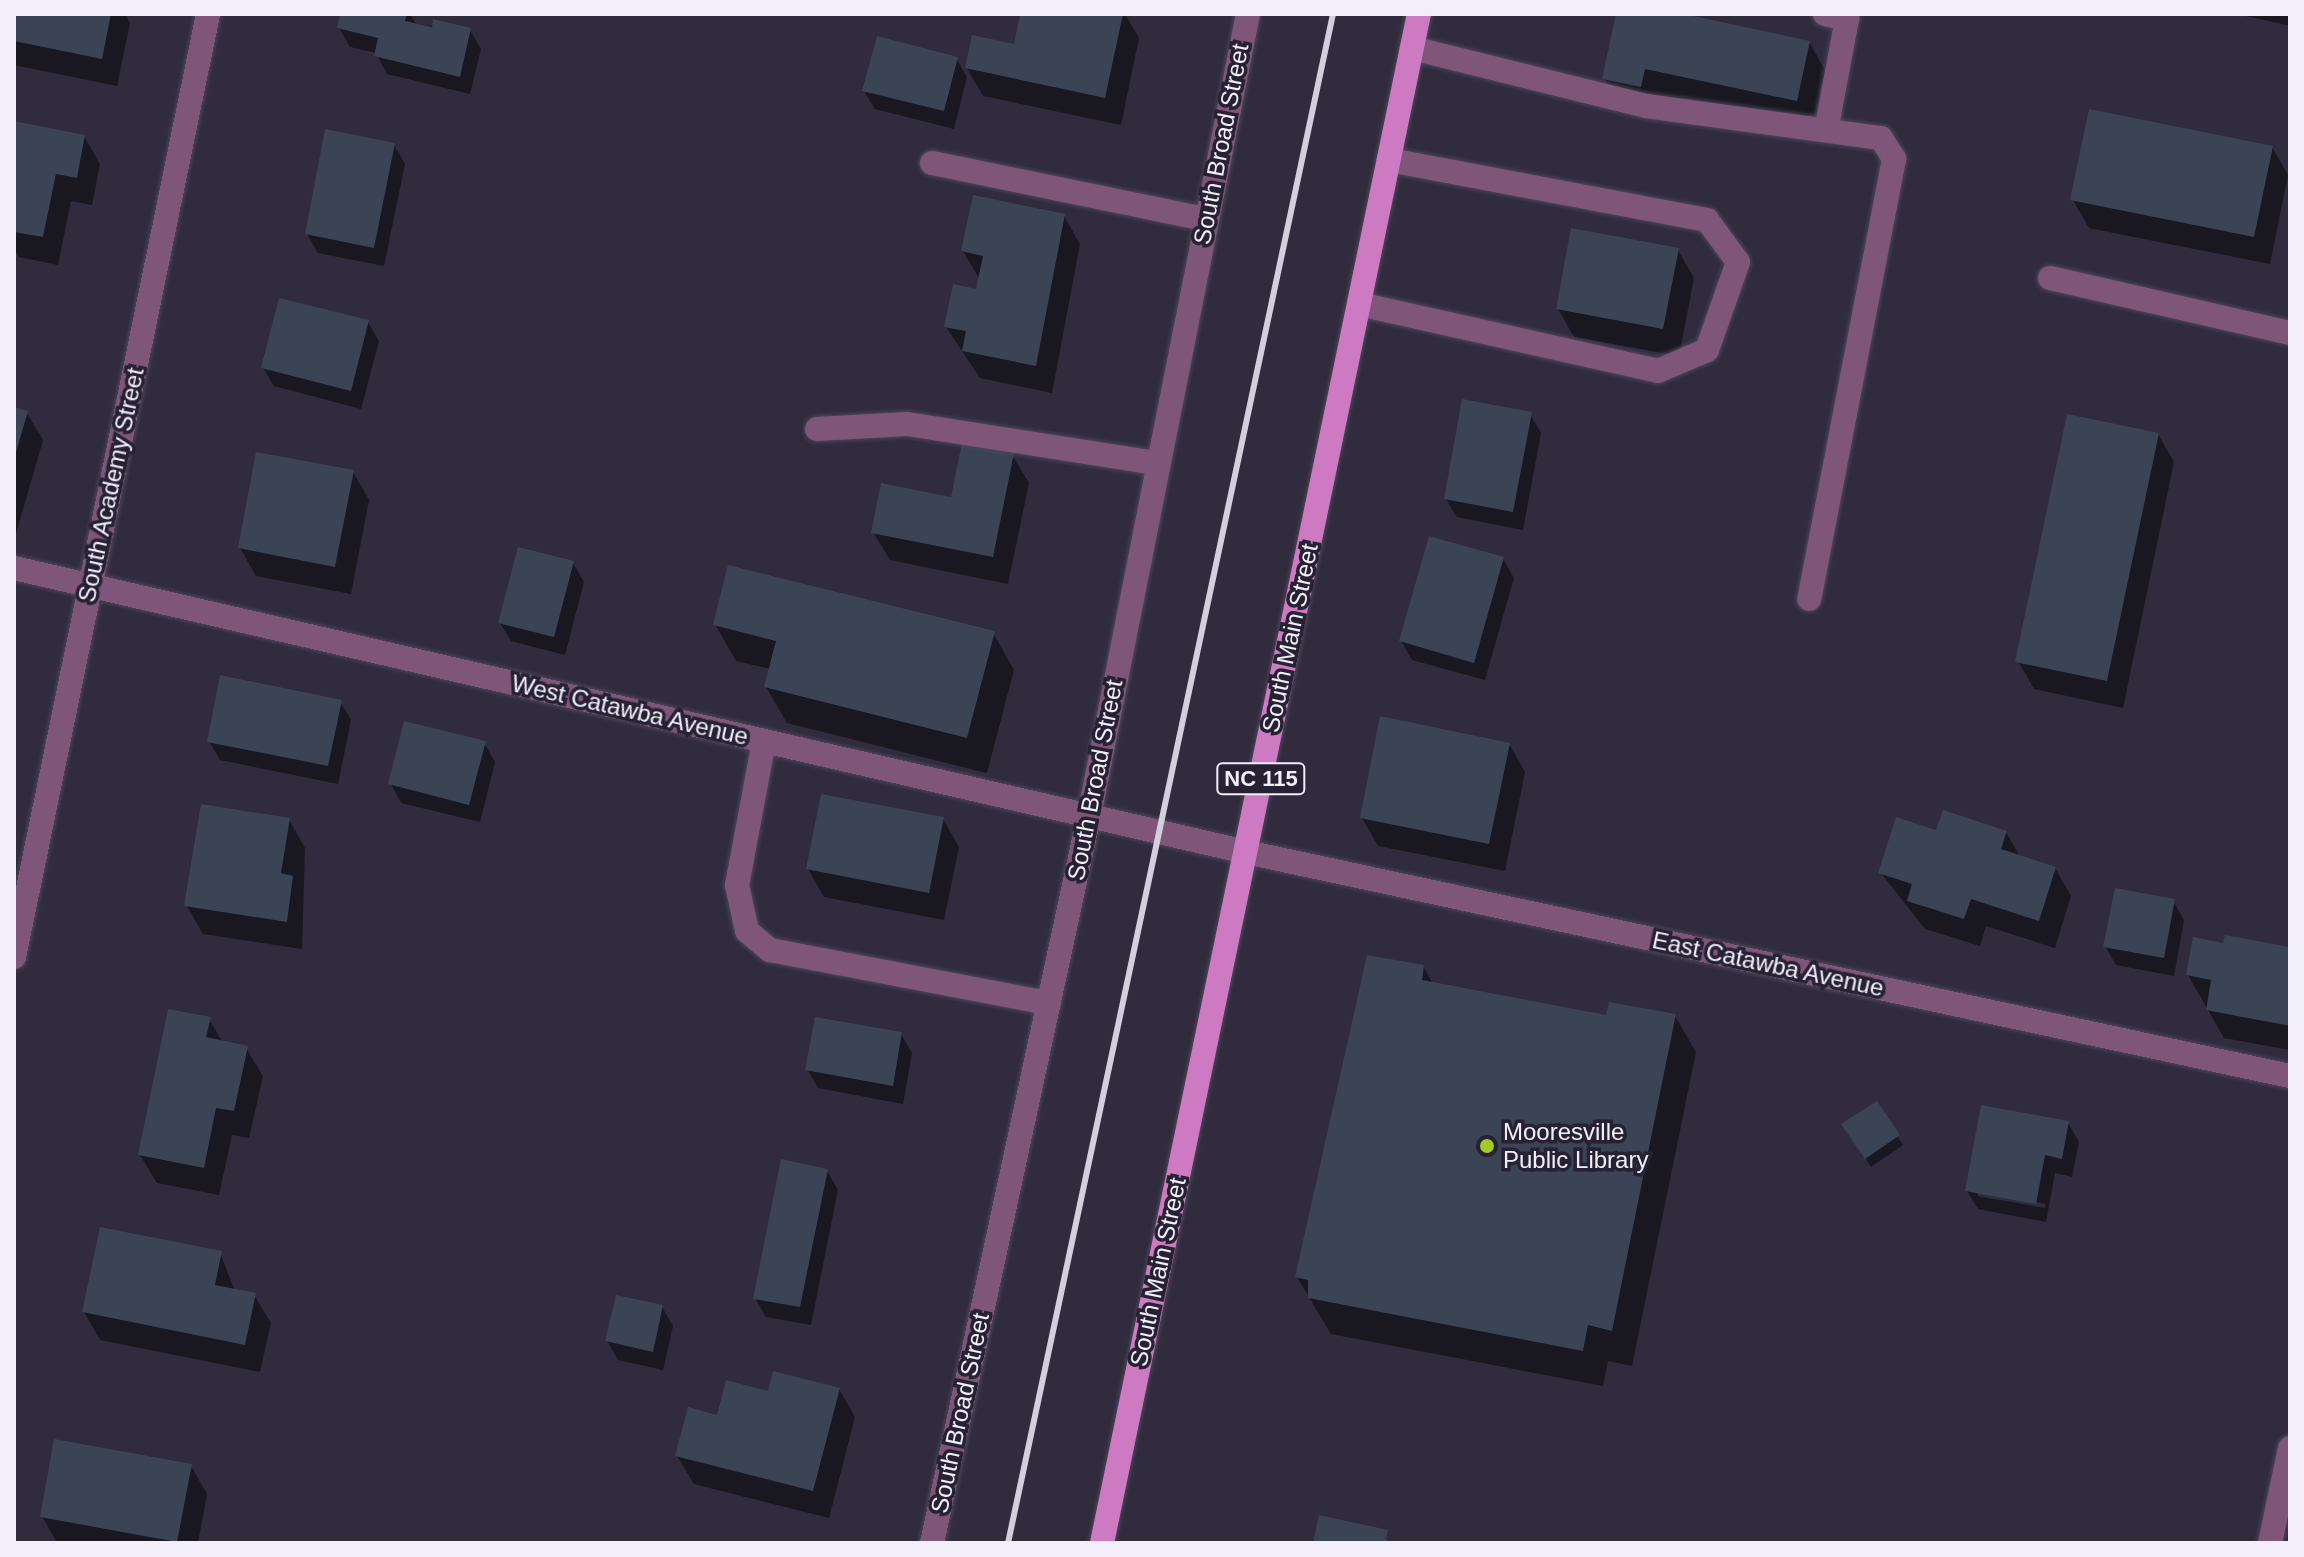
<!DOCTYPE html>
<html>
<head>
<meta charset="utf-8">
<style>
  body { margin:0 }
  #map { position:relative; width:2304px; height:1557px; overflow:hidden; background:#302b3d; font-family:Helvetica,sans-serif }
  div>[style] { position:absolute }
  .shadow>* { inset:0; background:#0007 }
  .building>* { inset:0; background:#3a4455 }
  .roads { filter:drop-shadow(0 0 2px #4b4658) drop-shadow(0 0 2px #4b4658) }
  .minor>* { height:24px; margin:-12px; padding:0 12px; transform-origin:12px; border-radius:12px; background:#7f5679 }
  .major>* { height:24px; margin:-12px; padding:0 12px; transform-origin:12px; border-radius:12px; background:#ce7ac2 }
  .rail>* { height:6px; margin:-3px; padding:0 3px; transform-origin:3px; border-radius:3px; background:#d3d0dd }
  .dots>* { width:22px; height:22px; translate:-50% -50%; box-sizing:border-box; border:4px solid #262233; border-radius:50% }
  span { translate:-50% -50%; white-space:nowrap; text-align:center; line-height:1.15; -webkit-text-stroke:7px #262233; paint-order:stroke }
  .shield-label span { padding:2px 6px; background:#262233; border:2px solid; border-radius:6px; -webkit-text-stroke-width:0 }
  .shield-label { font-size:22px; color:#f2effb; font-weight:700 }
  .street-label { font-size:24px; color:#f2effb }
  .poi-label { font-size:24px; color:#f2effb }
  .left { translate:0 -50%; text-align:left }
  .frame { position:absolute; inset:0; border:16px solid #f2effb; pointer-events:none }
</style>
</head>
<body>
<div id="map">
  <div class="shadow">
    <i style="clip-path:polygon(14px 14px,125px 14px,130px 23px,117px 86px,14px 65px)"></i>
    <i style="clip-path:polygon(342px 14px,410px 14px,416px 24px,470px 30px,481px 49px,470px 94px,387px 74px,376px 53px,350px 47px,339px 28px)"></i>
    <i style="clip-path:polygon(1022px 14px,1125px 14px,1139px 38px,1121px 125px,983px 96px,967px 68px,1016px 46px)"></i>
    <i style="clip-path:polygon(1618px 14px,1674px 14px,1809px 42px,1825px 70px,1812px 128px,1620px 106px,1604px 78px)"></i>
    <i style="clip-path:polygon(2237px 14px,2290px 14px,2290px 26px)"></i>
    <i style="clip-path:polygon(956px 58px,967px 77px,954px 129px,875px 109px,864px 91px)"></i>
    <i style="clip-path:polygon(14px 123px,84px 136px,100px 164px,92px 205px,71px 201px,58px 265px,19px 257px,14px 248px)"></i>
    <i style="clip-path:polygon(394px 145px,405px 164px,384px 266px,318px 253px,307px 234px)"></i>
    <i style="clip-path:polygon(2272px 147px,2288px 175px,2270px 264px,2089px 228px,2073px 200px)"></i>
    <i style="clip-path:polygon(1064px 216px,1080px 244px,1052px 393px,980px 378px,946px 327px,977px 291px,980px 280px,963px 251px)"></i>
    <i style="clip-path:polygon(1678px 250px,1694px 278px,1679px 356px,1574px 337px,1558px 309px)"></i>
    <i style="clip-path:polygon(368px 322px,379px 341px,361px 409px,274px 386px,263px 368px)"></i>
    <i style="clip-path:polygon(14px 409px,26px 412px,43px 440px,15px 537px)"></i>
    <i style="clip-path:polygon(1530px 414px,1541px 433px,1523px 530px,1457px 517px,1446px 499px)"></i>
    <i style="clip-path:polygon(2158px 434px,2174px 462px,2123px 708px,2034px 689px,2018px 661px)"></i>
    <i style="clip-path:polygon(1012px 455px,1029px 483px,1008px 584px,890px 560px,873px 532px,953px 500px)"></i>
    <i style="clip-path:polygon(353px 472px,369px 500px,351px 594px,256px 576px,240px 548px)"></i>
    <i style="clip-path:polygon(1503px 559px,1514px 578px,1485px 680px,1412px 660px,1401px 641px)"></i>
    <i style="clip-path:polygon(573px 563px,584px 582px,565px 655px,511px 641px,500px 623px)"></i>
    <i style="clip-path:polygon(715px 624px,993px 633px,1014px 670px,987px 773px,787px 723px,766px 687px,771px 669px,736px 661px)"></i>
    <i style="clip-path:polygon(340px 702px,351px 720px,338px 784px,220px 760px,209px 741px)"></i>
    <i style="clip-path:polygon(484px 743px,495px 762px,480px 822px,401px 803px,391px 784px)"></i>
    <i style="clip-path:polygon(1509px 744px,1525px 772px,1505px 871px,1378px 846px,1362px 818px)"></i>
    <i style="clip-path:polygon(943px 819px,959px 847px,944px 920px,824px 897px,808px 869px)"></i>
    <i style="clip-path:polygon(289px 820px,305px 848px,302px 949px,203px 934px,187px 906px)"></i>
    <i style="clip-path:polygon(1938px 832px,2006px 832px,2020px 857px,2055px 868px,2071px 896px,2055px 948px,1986px 926px,1980px 946px,1925px 929px,1881px 873px)"></i>
    <i style="clip-path:polygon(2173px 901px,2184px 920px,2174px 976px,2116px 965px,2105px 946px)"></i>
    <i style="clip-path:polygon(2225px 945px,2290px 949px,2290px 1050px,2224px 1038px,2188px 975px)"></i>
    <i style="clip-path:polygon(1423px 966px,1433px 984px,1608px 1018px,1675px 1016px,1696px 1052px,1632px 1366px,1608px 1361px,1603px 1386px,1331px 1334px,1297px 1277px)"></i>
    <i style="clip-path:polygon(209px 1019px,223px 1043px,246px 1048px,263px 1076px,249px 1138px,232px 1135px,219px 1195px,157px 1183px,140px 1155px)"></i>
    <i style="clip-path:polygon(901px 1034px,912px 1053px,903px 1104px,818px 1088px,807px 1069px)"></i>
    <i style="clip-path:polygon(1877px 1104px,1903px 1145px,1871px 1167px,1849px 1133px)"></i>
    <i style="clip-path:polygon(evenodd,2068px 1123px,2079px 1142px,2072px 1177px,2055px 1173px,2046px 1222px,1978px 1209px,1967px 1191px,2068px 1123px,1978px 1191px,2046px 1204px,2045px 1208px,1978px 1196px,1978px 1191px)"></i>
    <i style="clip-path:polygon(827px 1171px,838px 1190px,811px 1325px,766px 1317px,755px 1298px)"></i>
    <i style="clip-path:polygon(220px 1253px,235px 1291px,254px 1295px,271px 1323px,260px 1372px,100px 1340px,84px 1312px)"></i>
    <i style="clip-path:polygon(662px 1307px,673px 1326px,663px 1370px,618px 1360px,607px 1341px)"></i>
    <i style="clip-path:polygon(839px 1389px,855px 1417px,829px 1518px,694px 1484px,677px 1456px,719px 1417px,769px 1394px)"></i>
    <i style="clip-path:polygon(191px 1466px,207px 1494px,198px 1543px,57px 1543px,42px 1516px)"></i>
  </div>
  <div class="building">
    <i style="clip-path:polygon(14px 14px,111px 14px,102px 59px,14px 41px)"></i>
    <i style="clip-path:polygon(340px 14px,407px 14px,405px 21px,432px 27px,433px 19px,471px 28px,460px 77px,374px 56px,378px 38px,337px 28px)"></i>
    <i style="clip-path:polygon(1020px 14px,1123px 14px,1105px 98px,965px 68px,972px 35px,1014px 44px)"></i>
    <i style="clip-path:polygon(1616px 14px,1684px 14px,1810px 41px,1797px 101px,1645px 69px,1641px 87px,1602px 79px)"></i>
    <i style="clip-path:polygon(877px 36px,958px 57px,944px 111px,862px 91px)"></i>
    <i style="clip-path:polygon(2089px 109px,2273px 146px,2254px 237px,2070px 200px)"></i>
    <i style="clip-path:polygon(14px 121px,85px 135px,77px 178px,56px 174px,43px 237px,14px 232px)"></i>
    <i style="clip-path:polygon(325px 129px,395px 143px,374px 248px,305px 234px)"></i>
    <i style="clip-path:polygon(973px 195px,1065px 214px,1036px 366px,962px 351px,966px 331px,944px 327px,953px 284px,976px 289px,983px 256px,961px 251px)"></i>
    <i style="clip-path:polygon(1571px 228px,1679px 248px,1663px 329px,1556px 309px)"></i>
    <i style="clip-path:polygon(279px 298px,369px 320px,351px 391px,261px 368px)"></i>
    <i style="clip-path:polygon(1462px 399px,1532px 412px,1513px 512px,1444px 499px)"></i>
    <i style="clip-path:polygon(14px 407px,28px 411px,15px 456px,14px 456px)"></i>
    <i style="clip-path:polygon(2067px 414px,2159px 433px,2107px 681px,2015px 662px)"></i>
    <i style="clip-path:polygon(962px 443px,1014px 453px,993px 557px,871px 533px,881px 483px,951px 497px)"></i>
    <i style="clip-path:polygon(256px 452px,354px 470px,335px 567px,238px 548px)"></i>
    <i style="clip-path:polygon(1429px 536px,1504px 557px,1474px 663px,1399px 641px)"></i>
    <i style="clip-path:polygon(518px 547px,574px 561px,554px 637px,498px 623px)"></i>
    <i style="clip-path:polygon(728px 565px,995px 631px,967px 738px,764px 687px,776px 641px,713px 625px)"></i>
    <i style="clip-path:polygon(220px 675px,342px 700px,328px 766px,207px 742px)"></i>
    <i style="clip-path:polygon(1380px 716px,1510px 743px,1489px 844px,1360px 818px)"></i>
    <i style="clip-path:polygon(404px 721px,486px 741px,469px 805px,388px 784px)"></i>
    <i style="clip-path:polygon(821px 794px,944px 817px,929px 893px,806px 869px)"></i>
    <i style="clip-path:polygon(201px 804px,290px 818px,281px 873px,293px 876px,287px 922px,184px 906px)"></i>
    <i style="clip-path:polygon(1943px 810px,2007px 831px,2001px 849px,2056px 867px,2039px 921px,1971px 899px,1964px 919px,1907px 901px,1912px 884px,1878px 873px,1896px 817px,1936px 830px)"></i>
    <i style="clip-path:polygon(2115px 888px,2175px 899px,2164px 958px,2103px 947px)"></i>
    <i style="clip-path:polygon(2225px 935px,2290px 947px,2290px 1026px,2206px 1010px,2211px 980px,2186px 975px,2193px 937px,2223px 943px)"></i>
    <i style="clip-path:polygon(1367px 955px,1424px 965px,1422px 980px,1606px 1015px,1609px 1002px,1676px 1014px,1612px 1331px,1588px 1325px,1583px 1351px,1308px 1298px,1308px 1280px,1295px 1277px)"></i>
    <i style="clip-path:polygon(168px 1009px,211px 1017px,206px 1037px,248px 1046px,234px 1111px,216px 1108px,204px 1168px,138px 1155px)"></i>
    <i style="clip-path:polygon(815px 1017px,902px 1032px,893px 1086px,805px 1070px)"></i>
    <i style="clip-path:polygon(1877px 1101px,1900px 1135px,1865px 1159px,1841px 1124px)"></i>
    <i style="clip-path:polygon(1981px 1105px,2069px 1121px,2062px 1159px,2045px 1155px,2036px 1204px,1965px 1191px)"></i>
    <i style="clip-path:polygon(781px 1159px,828px 1169px,800px 1307px,753px 1299px)"></i>
    <i style="clip-path:polygon(100px 1227px,222px 1251px,215px 1285px,256px 1293px,245px 1345px,82px 1312px)"></i>
    <i style="clip-path:polygon(616px 1295px,663px 1305px,653px 1352px,605px 1341px)"></i>
    <i style="clip-path:polygon(773px 1371px,840px 1388px,813px 1491px,675px 1456px,688px 1407px,717px 1415px,726px 1380px,768px 1391px)"></i>
    <i style="clip-path:polygon(54px 1439px,192px 1464px,177px 1542px,40px 1517px)"></i>
    <i style="clip-path:polygon(1319px 1515px,1388px 1530px,1386px 1540px,1395px 1543px,1313px 1543px)"></i>
  </div>
  <div class="roads">
    <div class="minor">
      <i style="left:1825px;top:14px;width:23px;rotate:13deg"></i>
      <i style="left:1847px;top:19px;width:109px;rotate:100.6deg"></i>
      <i style="left:1412px;top:48px;width:241px;rotate:13.9deg"></i>
      <i style="left:1646px;top:106px;width:237px;rotate:7.8deg"></i>
      <i style="left:1881px;top:138px;width:25px;rotate:58deg"></i>
      <i style="left:1894px;top:159px;width:448px;rotate:100.9deg"></i>
      <i style="left:932px;top:163px;width:280px;rotate:11.6deg"></i>
      <i style="left:2050px;top:278px;width:246px;rotate:12.9deg"></i>
      <i style="left:1359px;top:304px;width:306px;rotate:12.6deg"></i>
      <i style="left:1658px;top:371px;width:53px;rotate:-23.2deg"></i>
      <i style="left:1707px;top:350px;width:93px;rotate:-70.6deg"></i>
      <i style="left:1738px;top:262px;width:52px;rotate:-126.4deg"></i>
      <i style="left:1707px;top:220px;width:324px;rotate:-169.3deg"></i>
      <i style="left:817px;top:429px;width:90px;rotate:-3.2deg"></i>
      <i style="left:907px;top:424px;width:251px;rotate:8.9deg"></i>
      <i style="left:14px;top:568px;width:1264px;rotate:12.98deg"></i>
      <i style="left:1246px;top:852px;width:1068px;rotate:12.11deg"></i>
      <i style="left:764px;top:741px;width:147px;rotate:100.6deg"></i>
      <i style="left:737px;top:885px;width:47px;rotate:77.7deg"></i>
      <i style="left:747px;top:931px;width:30px;rotate:40deg"></i>
      <i style="left:770px;top:950px;width:284px;rotate:10.8deg"></i>
      <i style="left:14px;top:957px;width:963px;rotate:-78.37deg"></i>
      <i style="left:932px;top:1543px;width:744px;rotate:-77.81deg"></i>
      <i style="left:1089px;top:816px;width:818px;rotate:-78.79deg"></i>
      <i style="left:2270px;top:1543px;width:97px;rotate:-78.1deg"></i>
    </div>
    <div class="major">
      <i style="left:1102px;top:1543px;width:1562px;rotate:-78.29deg"></i>
    </div>
  </div>
  <div class="rail">
    <i style="left:1008px;top:1543px;width:1563px;rotate:-78deg"></i>
  </div>
  <div class="dots">
    <i style="left:1487px;top:1146px;background:#a3c927"></i>
  </div>
  <div class="shield-label">
    <span style="left:1261px;top:779px">NC 115</span>
  </div>
  <div class="street-label">
    <span style="left:1221px;top:144px;rotate:-79deg">South Broad Street</span>
    <span style="left:111px;top:485px;rotate:-78deg">South Academy Street</span>
    <span style="left:1290px;top:638px;rotate:-78deg">South Main Street</span>
    <span style="left:630px;top:710px;rotate:13deg">West Catawba Avenue</span>
    <span style="left:1095px;top:780px;rotate:-79deg">South Broad Street</span>
    <span style="left:1768px;top:964px;rotate:12deg">East Catawba Avenue</span>
    <span style="left:1158px;top:1272px;rotate:-78deg">South Main Street</span>
    <span style="left:960px;top:1413px;rotate:-78deg">South Broad Street</span>
  </div>
  <div class="poi-label">
    <span class="left" style="left:1503px;top:1146px">Mooresville<br>Public Library</span>
  </div>
  <div class="frame"></div>
</div>
</body>
</html>
